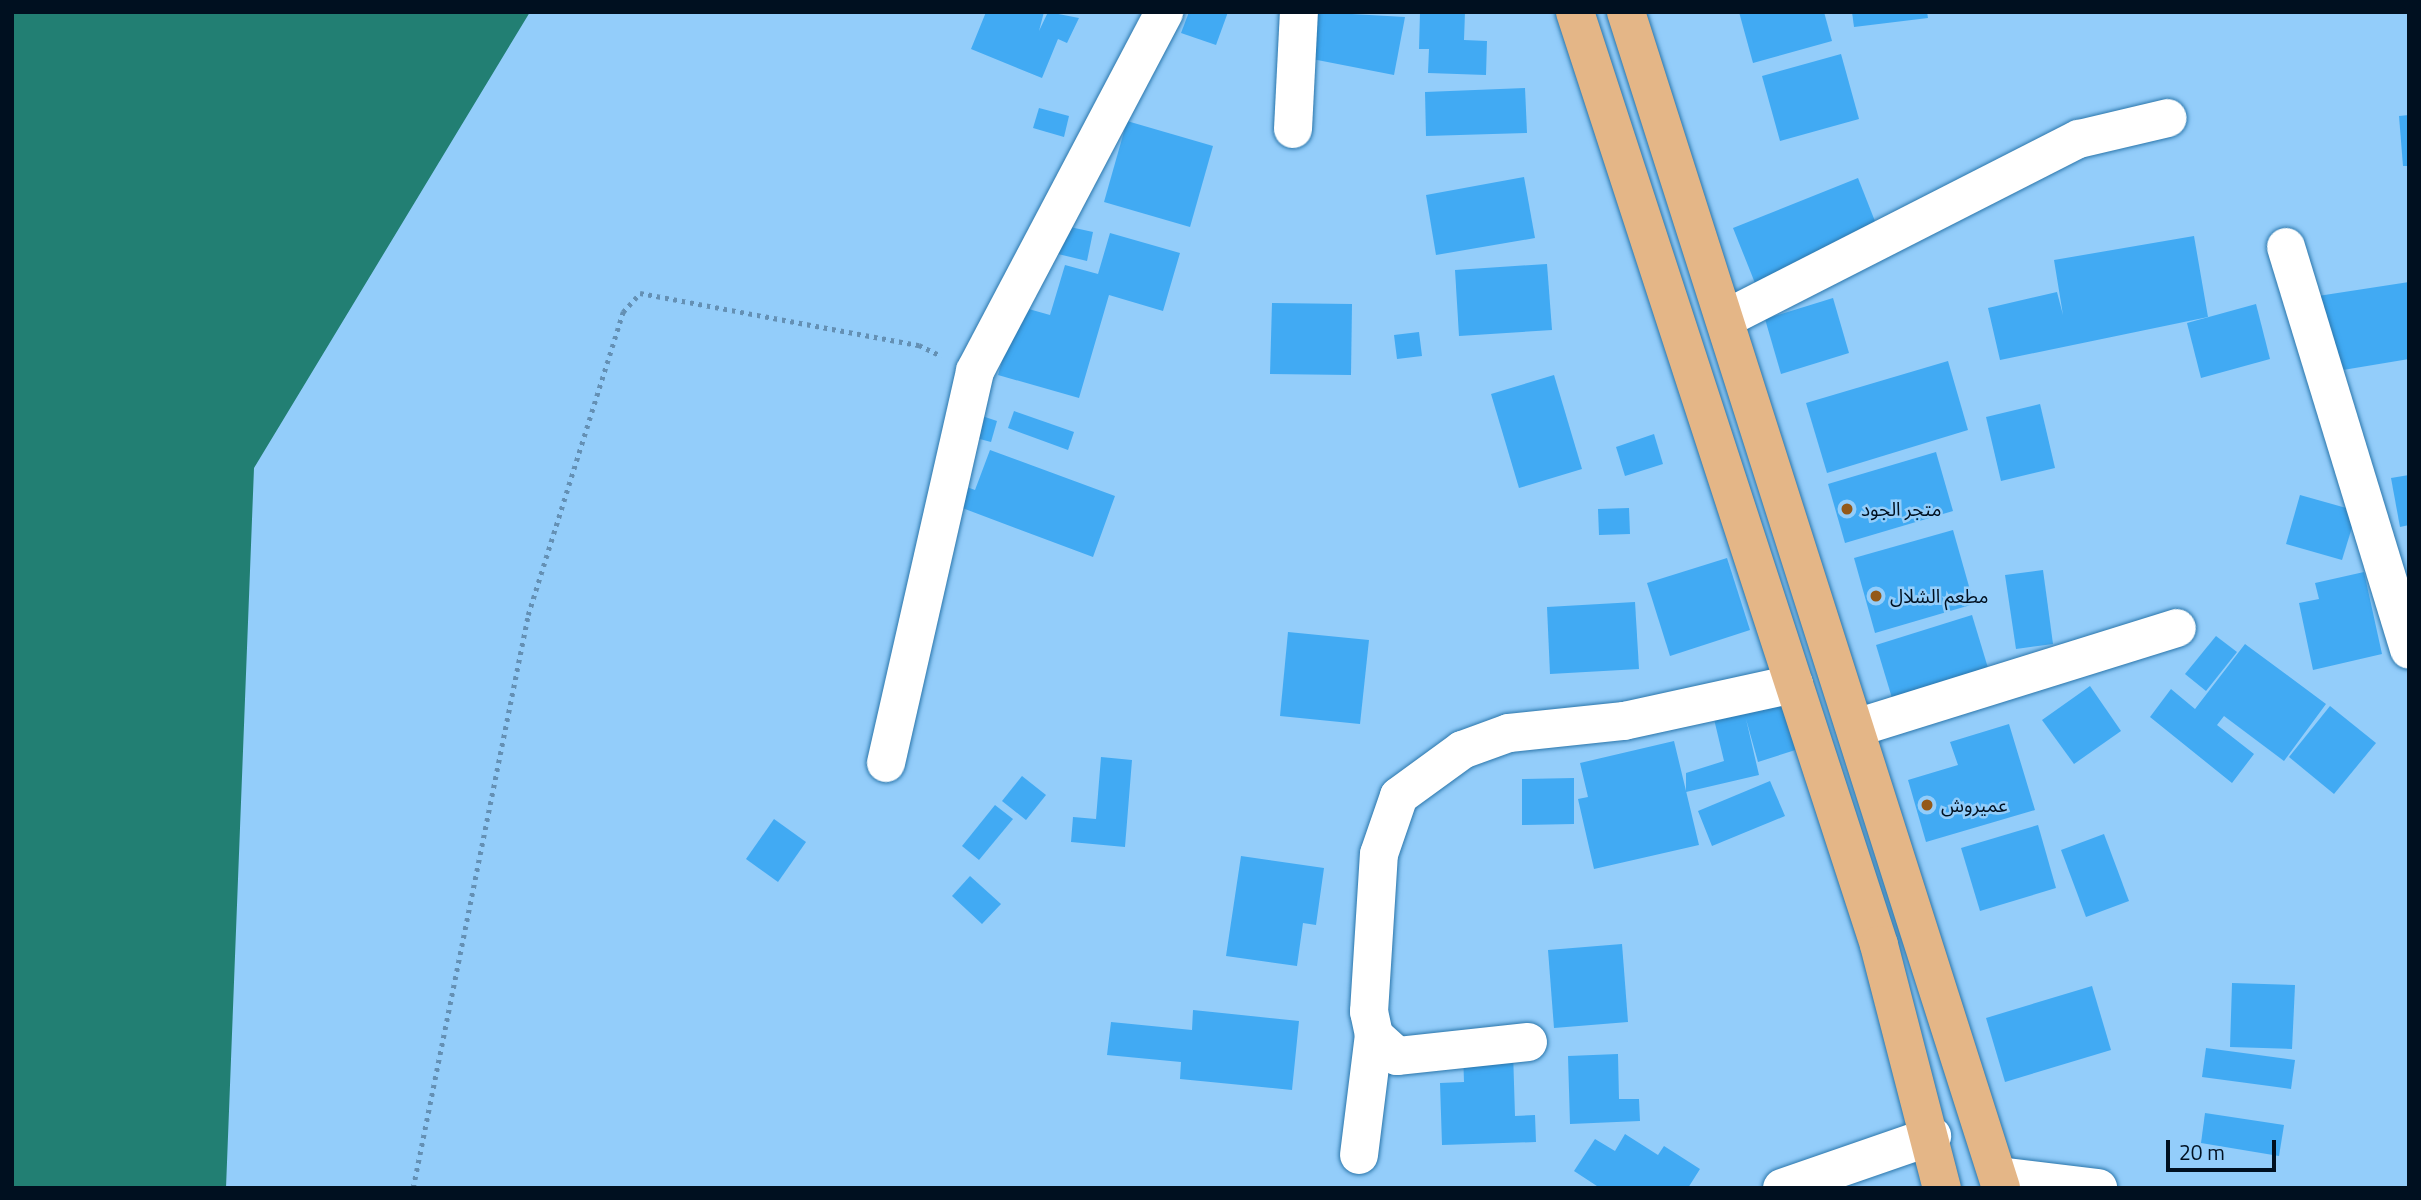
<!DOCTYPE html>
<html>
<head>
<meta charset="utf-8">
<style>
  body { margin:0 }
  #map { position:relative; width:2421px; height:1200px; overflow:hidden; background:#93cdfa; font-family:"Titillium Web","Noto Sans Arabic",sans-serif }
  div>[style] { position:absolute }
  .water>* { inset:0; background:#227f73 }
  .building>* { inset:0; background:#41aaf3 }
  .path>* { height:4.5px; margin-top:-2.25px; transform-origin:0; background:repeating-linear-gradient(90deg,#6490b4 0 3.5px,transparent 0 8.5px) }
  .roads { filter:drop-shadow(0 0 2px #2b76ab) drop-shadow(0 0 2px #2b76ab) }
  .street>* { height:38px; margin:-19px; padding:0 19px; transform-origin:19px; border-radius:19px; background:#fff }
  .primary>* { height:38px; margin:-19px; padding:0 19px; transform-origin:19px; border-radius:19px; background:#e4b687 }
  .dots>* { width:19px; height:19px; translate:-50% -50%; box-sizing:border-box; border:4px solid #93cdfa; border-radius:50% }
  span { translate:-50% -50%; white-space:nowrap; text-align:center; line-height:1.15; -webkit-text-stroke:5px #93cdfa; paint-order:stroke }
  .poi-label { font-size:19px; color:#001020 }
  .left { translate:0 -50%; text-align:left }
  .frame { position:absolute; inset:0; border:14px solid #001020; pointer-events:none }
  .scale { position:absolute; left:2166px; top:1140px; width:110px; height:32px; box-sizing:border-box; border:4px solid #001020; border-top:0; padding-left:9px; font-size:21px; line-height:24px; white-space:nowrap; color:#001020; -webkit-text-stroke:5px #93cdfa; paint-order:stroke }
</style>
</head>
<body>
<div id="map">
  <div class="water">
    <i style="clip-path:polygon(12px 12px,530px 12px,254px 468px,226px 1188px,12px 1188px)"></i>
  </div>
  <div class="building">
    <i style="clip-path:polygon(986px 12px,1044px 12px,1039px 31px,1048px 12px,1079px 18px,1067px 43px,1058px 39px,1042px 78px,971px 49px)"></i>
    <i style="clip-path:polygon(1189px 12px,1228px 12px,1216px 45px,1181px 33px)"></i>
    <i style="clip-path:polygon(1316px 12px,1405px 17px,1394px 75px,1307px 58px)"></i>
    <i style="clip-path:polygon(1420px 12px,1465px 12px,1464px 40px,1487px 41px,1486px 75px,1428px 73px,1429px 49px,1419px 49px)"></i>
    <i style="clip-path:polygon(1739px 12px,1824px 12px,1832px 41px,1753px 63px)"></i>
    <i style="clip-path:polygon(1852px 12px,1927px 12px,1928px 18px,1854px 27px)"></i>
    <i style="clip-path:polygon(1841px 54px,1859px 119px,1780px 141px,1762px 76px)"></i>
    <i style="clip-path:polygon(1525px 88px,1527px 133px,1426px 136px,1425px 92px)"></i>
    <i style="clip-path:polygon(1039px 108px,1069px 116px,1064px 137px,1033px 128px)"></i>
    <i style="clip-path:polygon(2409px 115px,2409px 166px,2403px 166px,2399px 116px)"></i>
    <i style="clip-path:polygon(1127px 121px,1213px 146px,1190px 227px,1104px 202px)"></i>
    <i style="clip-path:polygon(1524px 177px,1535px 238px,1436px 255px,1426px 195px)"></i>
    <i style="clip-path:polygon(1858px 178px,1880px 234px,1755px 283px,1733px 228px)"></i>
    <i style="clip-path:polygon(1061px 225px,1093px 232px,1087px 261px,1054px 253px)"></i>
    <i style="clip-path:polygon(1110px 233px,1180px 253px,1163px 311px,1109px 295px,1079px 398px,998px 375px,1018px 306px,1050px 315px,1065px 265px,1098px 274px)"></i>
    <i style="clip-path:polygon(2194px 236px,2208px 317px,2000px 360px,1988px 308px,2057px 292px,2063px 315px,2054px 260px)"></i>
    <i style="clip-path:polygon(1547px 264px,1552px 330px,1459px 336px,1455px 270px)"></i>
    <i style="clip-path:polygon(2409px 282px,2409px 359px,2331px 372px,2318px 296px)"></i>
    <i style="clip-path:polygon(1833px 298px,1849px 353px,1781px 374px,1765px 319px)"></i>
    <i style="clip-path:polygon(1272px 303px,1352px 304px,1351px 375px,1270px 374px)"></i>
    <i style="clip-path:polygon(2256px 304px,2270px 359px,2201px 378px,2187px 323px)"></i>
    <i style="clip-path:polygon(1419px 332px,1422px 356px,1397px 359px,1394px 335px)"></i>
    <i style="clip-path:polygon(1948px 361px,1968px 430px,1827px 473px,1806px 403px)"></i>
    <i style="clip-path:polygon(1554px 375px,1582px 469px,1519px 488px,1491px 394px)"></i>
    <i style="clip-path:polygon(2040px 404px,2055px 468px,2001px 481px,1986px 417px)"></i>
    <i style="clip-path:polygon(1014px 411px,1074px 432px,1068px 450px,1008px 428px)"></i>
    <i style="clip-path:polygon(982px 416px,997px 421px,991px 442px,976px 438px)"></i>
    <i style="clip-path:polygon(1654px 434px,1663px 464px,1625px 476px,1616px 447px)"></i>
    <i style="clip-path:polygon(990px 450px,1115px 496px,1093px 557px,957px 506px,964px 486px,975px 490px)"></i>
    <i style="clip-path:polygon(1936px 452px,1953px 511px,1845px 543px,1828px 484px)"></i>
    <i style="clip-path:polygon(2409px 475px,2409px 525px,2400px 527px,2391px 478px)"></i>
    <i style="clip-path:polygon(2300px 495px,2357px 511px,2342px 560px,2286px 544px)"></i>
    <i style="clip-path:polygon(1629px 508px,1630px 534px,1599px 535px,1598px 509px)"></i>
    <i style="clip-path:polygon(1953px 530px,1974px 604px,1875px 633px,1854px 558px)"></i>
    <i style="clip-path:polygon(1727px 558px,1750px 630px,1670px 656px,1647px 583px)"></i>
    <i style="clip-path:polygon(2043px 570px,2053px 644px,2016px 649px,2005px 575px)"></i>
    <i style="clip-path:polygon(2364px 572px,2382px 654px,2313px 670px,2299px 603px,2319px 599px,2315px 583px)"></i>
    <i style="clip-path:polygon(1635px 602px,1639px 669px,1550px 674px,1547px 607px)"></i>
    <i style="clip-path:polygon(1972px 615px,1988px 668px,1892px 698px,1876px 645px)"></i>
    <i style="clip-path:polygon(1288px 632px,1369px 640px,1360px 724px,1280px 716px)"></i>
    <i style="clip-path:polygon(2216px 636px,2237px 652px,2206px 691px,2185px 674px)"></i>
    <i style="clip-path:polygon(2245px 644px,2326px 704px,2284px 761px,2224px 716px,2217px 725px,2254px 754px,2232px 783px,2150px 717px,2171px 689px,2195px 709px)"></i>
    <i style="clip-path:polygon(2090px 686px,2121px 731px,2074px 764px,2042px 720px)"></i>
    <i style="clip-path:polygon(1793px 696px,1808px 746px,1758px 762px,1746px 719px,1759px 775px,1686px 792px,1686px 773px,1724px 761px,1714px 719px)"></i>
    <i style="clip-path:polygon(2330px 706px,2376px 743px,2334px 794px,2289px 757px)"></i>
    <i style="clip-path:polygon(2009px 724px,2035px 810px,1926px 842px,1908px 780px,1958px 765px,1950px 742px)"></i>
    <i style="clip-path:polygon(1674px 741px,1699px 845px,1594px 869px,1578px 799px,1588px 797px,1580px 763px)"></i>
    <i style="clip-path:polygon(1101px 757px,1132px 760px,1125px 847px,1071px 842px,1073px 817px,1096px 819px)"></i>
    <i style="clip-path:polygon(1022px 776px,1046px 795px,1026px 820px,1002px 801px)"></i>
    <i style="clip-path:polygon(1574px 778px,1574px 824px,1522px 825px,1522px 779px)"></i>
    <i style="clip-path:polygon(1770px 781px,1785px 816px,1712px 846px,1698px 811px)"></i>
    <i style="clip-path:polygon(995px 805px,1013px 819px,979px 860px,962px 846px)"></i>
    <i style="clip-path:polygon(774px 819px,806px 842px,778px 882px,746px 859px)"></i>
    <i style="clip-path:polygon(2038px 825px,2056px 888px,1980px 911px,1961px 848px)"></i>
    <i style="clip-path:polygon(2104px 834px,2129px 901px,2086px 917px,2061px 850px)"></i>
    <i style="clip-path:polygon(1241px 856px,1324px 868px,1316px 925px,1303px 923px,1297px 966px,1226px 956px)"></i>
    <i style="clip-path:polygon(970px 876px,1001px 904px,982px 924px,952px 896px)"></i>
    <i style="clip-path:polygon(1622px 944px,1628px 1022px,1554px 1028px,1548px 950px)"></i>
    <i style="clip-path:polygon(2232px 983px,2295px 985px,2292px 1049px,2230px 1047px)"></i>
    <i style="clip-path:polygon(2092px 986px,2111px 1050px,2005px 1082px,1986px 1018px)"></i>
    <i style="clip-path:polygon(1193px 1010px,1299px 1021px,1292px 1090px,1180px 1079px,1181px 1062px,1107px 1055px,1111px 1022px,1192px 1030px)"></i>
    <i style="clip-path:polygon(2206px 1048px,2295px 1060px,2291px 1089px,2202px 1077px)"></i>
    <i style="clip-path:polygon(1513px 1051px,1515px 1116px,1535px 1115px,1536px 1142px,1442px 1145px,1440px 1083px,1464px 1082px,1463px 1053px)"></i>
    <i style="clip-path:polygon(1618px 1054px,1619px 1099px,1639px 1099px,1640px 1121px,1570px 1124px,1568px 1056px)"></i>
    <i style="clip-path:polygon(2205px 1113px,2284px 1125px,2279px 1156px,2201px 1143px)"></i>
    <i style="clip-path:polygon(1625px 1134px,1658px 1155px,1664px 1146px,1700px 1169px,1688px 1188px,1600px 1188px,1574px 1171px,1595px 1139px,1615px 1151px)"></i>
  </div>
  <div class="path">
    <i style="left:413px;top:1188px;width:584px;rotate:-78.65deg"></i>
    <i style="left:528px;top:615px;width:318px;rotate:-72.6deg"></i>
    <i style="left:623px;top:312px;width:25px;rotate:-48deg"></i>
    <i style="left:640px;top:293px;width:284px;rotate:10.6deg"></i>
    <i style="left:919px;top:345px;width:25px;rotate:26deg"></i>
  </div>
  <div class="roads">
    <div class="street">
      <i style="left:1293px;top:129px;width:117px;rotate:-87.1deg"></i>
      <i style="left:2286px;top:247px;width:421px;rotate:73deg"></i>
      <i style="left:1725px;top:319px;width:397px;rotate:-27deg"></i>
      <i style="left:2079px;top:139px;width:91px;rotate:-13.3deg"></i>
      <i style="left:1856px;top:728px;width:336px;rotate:-17.3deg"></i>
      <i style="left:886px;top:763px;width:402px;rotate:-77.2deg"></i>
      <i style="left:975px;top:371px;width:406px;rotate:-62.2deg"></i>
      <i style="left:1528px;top:1042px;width:132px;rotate:173.9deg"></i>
      <i style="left:1397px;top:1056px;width:31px;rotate:-138deg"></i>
      <i style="left:1374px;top:1035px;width:24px;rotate:-102deg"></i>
      <i style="left:1369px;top:1012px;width:158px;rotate:-86.4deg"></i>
      <i style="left:1379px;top:854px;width:61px;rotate:-71deg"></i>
      <i style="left:1399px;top:796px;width:78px;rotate:-36.1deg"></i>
      <i style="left:1462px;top:750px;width:50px;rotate:-19.9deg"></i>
      <i style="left:1509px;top:733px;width:116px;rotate:-6deg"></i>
      <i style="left:1624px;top:721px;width:174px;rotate:-12.3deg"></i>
      <i style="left:1359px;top:1155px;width:121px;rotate:-82.9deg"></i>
      <i style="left:1999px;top:1176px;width:100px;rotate:6.9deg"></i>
      <i style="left:1782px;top:1188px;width:159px;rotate:-19.1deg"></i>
    </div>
    <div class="primary">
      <i style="left:1575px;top:12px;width:981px;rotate:71.95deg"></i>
      <i style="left:1879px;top:945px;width:251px;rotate:75.5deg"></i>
      <i style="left:1626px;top:12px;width:1234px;rotate:72.31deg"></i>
    </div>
  </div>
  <div class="dots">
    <i style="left:1847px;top:509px;background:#945918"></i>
    <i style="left:1876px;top:596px;background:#945918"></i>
    <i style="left:1927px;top:805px;background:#945918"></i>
  </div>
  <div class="poi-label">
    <span class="left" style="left:1861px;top:509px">متجر الجود</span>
    <span class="left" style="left:1890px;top:596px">مطعم الشلال</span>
    <span class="left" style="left:1941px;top:805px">عميروش</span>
  </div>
  <div class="frame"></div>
  <div class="scale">20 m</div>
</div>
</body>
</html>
